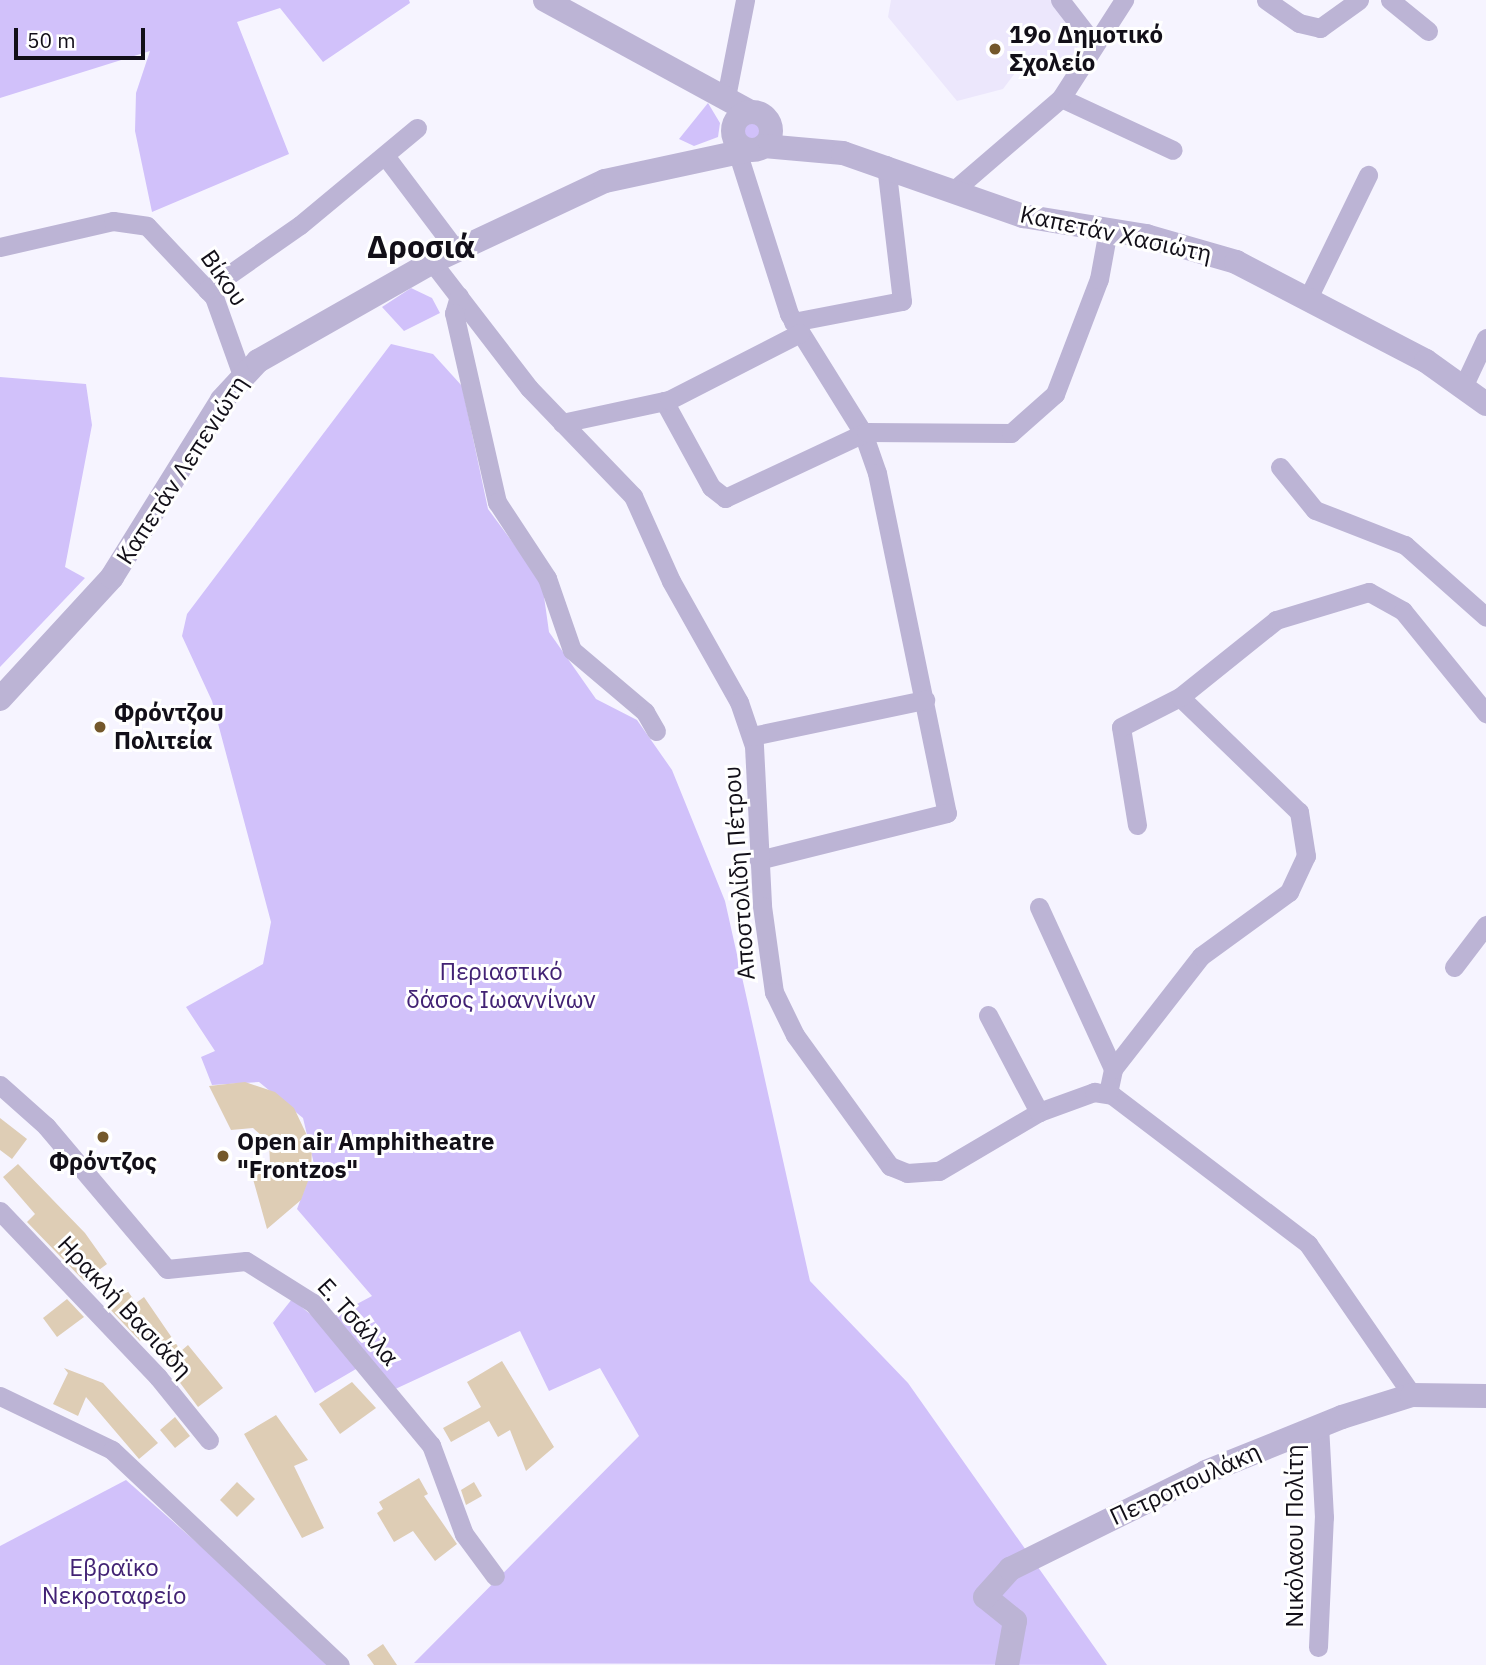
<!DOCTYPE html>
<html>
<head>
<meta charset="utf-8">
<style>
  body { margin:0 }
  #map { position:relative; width:1486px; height:1665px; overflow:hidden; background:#f6f4ff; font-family:"IBM Plex Sans",sans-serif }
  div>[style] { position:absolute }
  .built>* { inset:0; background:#ece7fc }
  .green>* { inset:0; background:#d1c1fa }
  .round { border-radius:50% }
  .building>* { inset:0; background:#decdb5 }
  .minor>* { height:19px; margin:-9.5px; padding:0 9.5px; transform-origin:9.5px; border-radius:9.5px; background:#bcb4d5 }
  .tertiary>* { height:24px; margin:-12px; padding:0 12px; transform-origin:12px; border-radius:12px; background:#bcb4d5 }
  .tertiary>.ring { margin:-12px; padding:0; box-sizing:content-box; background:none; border:24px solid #bcb4d5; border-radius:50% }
  .dots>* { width:19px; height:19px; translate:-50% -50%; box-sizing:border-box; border:4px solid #fff; border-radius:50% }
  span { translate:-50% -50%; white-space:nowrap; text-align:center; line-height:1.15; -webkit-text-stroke:6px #fff; paint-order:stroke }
  .poi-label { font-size:24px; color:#120f18; font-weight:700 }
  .left { translate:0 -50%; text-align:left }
  .street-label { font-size:24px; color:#120f18 }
  .park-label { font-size:24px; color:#422274 }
  .district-label { font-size:32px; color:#120f18; font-weight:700 }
  .scale { position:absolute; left:14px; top:28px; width:131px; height:32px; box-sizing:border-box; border:4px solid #120f18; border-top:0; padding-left:9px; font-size:21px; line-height:24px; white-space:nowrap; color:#120f18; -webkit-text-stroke:5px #fff; paint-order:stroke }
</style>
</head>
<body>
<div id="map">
  <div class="built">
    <i style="clip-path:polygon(891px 0,1053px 0,1082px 39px,1071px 58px,1015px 73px,1003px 89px,957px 101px,888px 17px)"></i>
  </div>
  <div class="green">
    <i style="clip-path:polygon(0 0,409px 0,410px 3px,323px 62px,280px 8px,237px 22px,289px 154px,152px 212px,135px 131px,136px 93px,150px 51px,0 98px)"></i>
    <i style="clip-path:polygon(708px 103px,720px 123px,718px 137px,694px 146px,679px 139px)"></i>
    <i class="round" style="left:739px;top:118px;width:24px;height:24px"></i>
    <i style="clip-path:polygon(411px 288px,432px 298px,440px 313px,404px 331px,382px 307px)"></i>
    <i style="clip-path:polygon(391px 344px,433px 354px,462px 386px,488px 509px,542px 582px,549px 632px,596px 699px,637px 720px,672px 770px,725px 901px,810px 1281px,908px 1383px,1107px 1665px,414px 1663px,639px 1436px,600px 1368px,549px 1391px,520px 1331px,391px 1391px,368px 1362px,315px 1393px,273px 1323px,292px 1299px,321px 1323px,372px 1296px,297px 1209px,314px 1164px,303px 1118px,259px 1082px,212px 1085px,201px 1057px,215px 1051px,186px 1007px,263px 964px,271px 922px,212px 701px,182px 636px,187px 614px)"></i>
    <i style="clip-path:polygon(0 377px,86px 384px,92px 425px,65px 567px,85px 578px,0 667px)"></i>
    <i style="clip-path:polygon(126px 1480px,256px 1595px,328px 1665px,0 1665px,0 1546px)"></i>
  </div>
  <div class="building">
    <i style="clip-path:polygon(245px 1082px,275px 1092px,294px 1108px,312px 1146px,311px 1173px,301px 1200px,267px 1229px,253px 1179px,270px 1164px,269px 1142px,253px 1128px,231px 1130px,209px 1086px)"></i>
    <i style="clip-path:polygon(0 1118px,27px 1139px,12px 1159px,0 1150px)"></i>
    <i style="clip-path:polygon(18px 1164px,85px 1233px,107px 1264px,84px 1281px,27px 1222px,35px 1214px,3px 1177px)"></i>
    <i style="clip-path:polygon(127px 1290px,136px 1303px,144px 1297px,181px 1351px,188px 1345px,223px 1388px,198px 1407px,146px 1337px,140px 1341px,106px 1305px)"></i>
    <i style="clip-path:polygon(67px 1299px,84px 1317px,57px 1337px,43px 1318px)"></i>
    <i style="clip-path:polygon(502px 1361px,554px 1447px,526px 1471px,510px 1430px,498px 1437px,489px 1421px,451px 1442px,443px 1428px,481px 1407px,467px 1382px)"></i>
    <i style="clip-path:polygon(64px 1368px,103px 1383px,158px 1443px,139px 1459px,86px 1397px,78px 1416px,53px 1404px,68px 1373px)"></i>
    <i style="clip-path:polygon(352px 1382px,376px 1408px,340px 1434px,319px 1404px)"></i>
    <i style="clip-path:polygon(276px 1415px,308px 1460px,294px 1466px,324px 1528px,302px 1538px,244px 1434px)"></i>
    <i style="clip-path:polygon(175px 1417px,190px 1436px,175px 1448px,160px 1430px)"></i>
    <i style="clip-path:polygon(419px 1478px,428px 1494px,424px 1496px,457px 1544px,435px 1561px,413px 1531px,394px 1542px,377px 1513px,383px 1509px,379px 1502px)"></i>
    <i style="clip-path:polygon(237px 1482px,255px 1499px,237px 1517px,220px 1500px)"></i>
    <i style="clip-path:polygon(474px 1482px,482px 1496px,466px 1505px,461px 1490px)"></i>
    <i style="clip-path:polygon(383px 1644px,397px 1665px,374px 1665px,367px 1655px)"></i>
  </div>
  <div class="minor">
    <i style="left:1060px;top:0;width:56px;rotate:52.3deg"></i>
    <i style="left:1266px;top:0;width:40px;rotate:34.9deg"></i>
    <i style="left:1299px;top:23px;width:22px;rotate:13deg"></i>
    <i style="left:1320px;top:28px;width:48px;rotate:-35.7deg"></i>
    <i style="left:1390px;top:0;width:49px;rotate:39.2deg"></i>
    <i style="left:726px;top:97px;width:99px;rotate:-78.9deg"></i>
    <i style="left:1061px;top:98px;width:123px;rotate:24.9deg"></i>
    <i style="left:737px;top:151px;width:171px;rotate:72.3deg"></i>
    <i style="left:789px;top:314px;width:140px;rotate:58.1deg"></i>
    <i style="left:863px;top:433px;width:42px;rotate:70.7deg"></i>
    <i style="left:877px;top:473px;width:347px;rotate:78.4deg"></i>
    <i style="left:947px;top:813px;width:194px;rotate:166deg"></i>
    <i style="left:386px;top:157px;width:116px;rotate:53deg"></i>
    <i style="left:953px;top:191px;width:143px;rotate:-40.7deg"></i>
    <i style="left:1061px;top:98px;width:117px;rotate:-57.3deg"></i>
    <i style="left:0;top:247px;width:116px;rotate:-13deg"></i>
    <i style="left:113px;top:221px;width:34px;rotate:8deg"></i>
    <i style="left:147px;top:226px;width:98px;rotate:46.7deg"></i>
    <i style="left:214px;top:297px;width:83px;rotate:70.3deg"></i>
    <i style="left:432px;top:262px;width:159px;rotate:52.4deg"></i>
    <i style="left:529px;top:388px;width:150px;rotate:46.1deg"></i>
    <i style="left:633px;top:496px;width:93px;rotate:65.9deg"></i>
    <i style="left:671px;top:581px;width:139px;rotate:60.7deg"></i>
    <i style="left:739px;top:702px;width:46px;rotate:71.2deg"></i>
    <i style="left:754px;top:746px;width:160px;rotate:87.1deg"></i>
    <i style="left:762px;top:906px;width:87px;rotate:82.1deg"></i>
    <i style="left:774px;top:992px;width:48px;rotate:64deg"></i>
    <i style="left:795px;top:1035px;width:162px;rotate:54.1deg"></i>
    <i style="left:890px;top:1166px;width:18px;rotate:22deg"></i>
    <i style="left:907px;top:1173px;width:32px;rotate:-4deg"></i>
    <i style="left:939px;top:1171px;width:116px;rotate:-30.5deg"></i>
    <i style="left:1039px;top:1112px;width:59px;rotate:-20deg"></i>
    <i style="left:1094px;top:1092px;width:18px;rotate:9deg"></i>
    <i style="left:1112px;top:1095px;width:246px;rotate:37.2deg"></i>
    <i style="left:1308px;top:1244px;width:183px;rotate:55.4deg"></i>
    <i style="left:207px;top:290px;width:113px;rotate:-35deg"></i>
    <i style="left:300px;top:225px;width:152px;rotate:-39.7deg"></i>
    <i style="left:459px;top:296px;width:18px;rotate:106deg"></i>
    <i style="left:454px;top:313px;width:194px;rotate:77.2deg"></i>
    <i style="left:497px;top:502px;width:91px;rotate:56.7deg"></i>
    <i style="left:547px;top:578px;width:76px;rotate:70.9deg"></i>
    <i style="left:572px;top:650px;width:96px;rotate:40.3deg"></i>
    <i style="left:645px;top:712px;width:22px;rotate:60deg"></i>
    <i style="left:1308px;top:298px;width:137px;rotate:-64deg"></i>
    <i style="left:793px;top:322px;width:111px;rotate:-10.9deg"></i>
    <i style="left:902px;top:301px;width:137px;rotate:-96.7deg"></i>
    <i style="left:1463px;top:387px;width:54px;rotate:-64.9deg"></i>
    <i style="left:664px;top:401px;width:98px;rotate:61.3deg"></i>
    <i style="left:711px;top:487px;width:18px;rotate:38deg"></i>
    <i style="left:725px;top:498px;width:156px;rotate:-25.1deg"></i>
    <i style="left:866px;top:432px;width:145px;rotate:0.4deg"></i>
    <i style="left:1011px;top:433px;width:59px;rotate:-41.6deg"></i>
    <i style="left:1055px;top:394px;width:123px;rotate:-69.1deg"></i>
    <i style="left:1099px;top:279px;width:50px;rotate:-79.6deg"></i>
    <i style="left:562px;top:423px;width:109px;rotate:-12.1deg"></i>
    <i style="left:669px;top:400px;width:147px;rotate:-27.1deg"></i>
    <i style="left:1280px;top:467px;width:55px;rotate:50.9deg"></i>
    <i style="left:1315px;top:510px;width:97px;rotate:21.3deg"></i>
    <i style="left:1405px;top:545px;width:108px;rotate:41.6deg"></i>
    <i style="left:752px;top:736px;width:177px;rotate:-11.8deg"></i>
    <i style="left:1137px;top:825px;width:99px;rotate:-99.3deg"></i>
    <i style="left:1121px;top:727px;width:66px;rotate:-27deg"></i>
    <i style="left:1039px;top:907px;width:178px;rotate:65.4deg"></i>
    <i style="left:1454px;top:967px;width:53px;rotate:-52.7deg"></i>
    <i style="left:988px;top:1015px;width:110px;rotate:62.3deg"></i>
    <i style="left:0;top:1085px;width:62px;rotate:41.7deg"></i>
    <i style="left:46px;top:1126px;width:187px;rotate:49.8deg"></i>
    <i style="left:167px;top:1269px;width:79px;rotate:-5.8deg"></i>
    <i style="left:246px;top:1261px;width:79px;rotate:32.1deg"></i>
    <i style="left:313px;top:1303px;width:185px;rotate:50.3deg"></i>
    <i style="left:431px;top:1445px;width:95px;rotate:69.7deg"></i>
    <i style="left:464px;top:1534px;width:52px;rotate:53.6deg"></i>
    <i style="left:1108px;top:1093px;width:25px;rotate:-78deg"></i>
    <i style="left:1113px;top:1069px;width:143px;rotate:-52.1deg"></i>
    <i style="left:1201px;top:956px;width:109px;rotate:-36deg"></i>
    <i style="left:1289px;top:892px;width:40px;rotate:-65deg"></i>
    <i style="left:1306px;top:856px;width:45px;rotate:-99deg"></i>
    <i style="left:1299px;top:812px;width:165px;rotate:-136deg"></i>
    <i style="left:1180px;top:697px;width:123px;rotate:-38.7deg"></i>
    <i style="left:1276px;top:620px;width:97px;rotate:-16.8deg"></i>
    <i style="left:1369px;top:592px;width:39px;rotate:29deg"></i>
    <i style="left:1403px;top:611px;width:132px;rotate:50.9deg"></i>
    <i style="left:0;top:1211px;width:229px;rotate:46.4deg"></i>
    <i style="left:158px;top:1377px;width:81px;rotate:51deg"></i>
    <i style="left:0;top:1396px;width:124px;rotate:25.7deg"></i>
    <i style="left:112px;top:1450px;width:313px;rotate:43.3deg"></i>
    <i style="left:1318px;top:1647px;width:130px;rotate:-87.4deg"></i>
    <i style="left:1324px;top:1517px;width:92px;rotate:-93.1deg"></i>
  </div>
  <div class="tertiary">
    <i style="left:545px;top:0;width:234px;rotate:28.6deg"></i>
    <i class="ring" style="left:733px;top:112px;width:14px;height:14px"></i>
    <i style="left:764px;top:146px;width:79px;rotate:5.1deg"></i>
    <i style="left:843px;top:153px;width:191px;rotate:19.3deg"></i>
    <i style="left:1023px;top:216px;width:125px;rotate:9.2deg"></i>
    <i style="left:1146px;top:236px;width:94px;rotate:16.1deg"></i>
    <i style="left:1236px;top:262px;width:214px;rotate:27.5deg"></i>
    <i style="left:1426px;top:361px;width:74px;rotate:35.6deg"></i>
    <i style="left:0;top:699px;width:166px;rotate:-47.4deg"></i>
    <i style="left:112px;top:577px;width:208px;rotate:-58.1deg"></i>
    <i style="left:222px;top:400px;width:53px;rotate:-47.3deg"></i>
    <i style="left:258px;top:361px;width:200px;rotate:-29.6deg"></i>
    <i style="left:432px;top:262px;width:191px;rotate:-25.1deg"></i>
    <i style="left:605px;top:181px;width:146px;rotate:-12.2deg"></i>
    <i style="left:1007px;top:1665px;width:45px;rotate:-79.7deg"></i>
    <i style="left:1015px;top:1621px;width:38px;rotate:-141deg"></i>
    <i style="left:985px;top:1597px;width:38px;rotate:-48deg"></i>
    <i style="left:1010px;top:1569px;width:219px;rotate:-26.3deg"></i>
    <i style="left:1206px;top:1472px;width:147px;rotate:-22deg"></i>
    <i style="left:1342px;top:1417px;width:73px;rotate:-17.4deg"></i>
    <i style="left:1412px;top:1395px;width:74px;rotate:0.8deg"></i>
  </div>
  <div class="dots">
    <i style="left:995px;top:49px;background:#74582b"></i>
    <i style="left:100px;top:727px;background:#74582b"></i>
    <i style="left:103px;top:1137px;background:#74582b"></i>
    <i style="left:223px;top:1156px;background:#74582b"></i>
  </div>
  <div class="poi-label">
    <span class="left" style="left:1009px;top:49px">19ο Δημοτικό<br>Σχολείο</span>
    <span class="left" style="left:114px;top:727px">Φρόντζου<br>Πολιτεία</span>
    <span class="left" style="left:237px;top:1156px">Open air Amphitheatre<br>"Frontzos"</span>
    <span style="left:103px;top:1162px">Φρόντζος</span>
  </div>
  <div class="street-label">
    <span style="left:1116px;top:234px;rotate:12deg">Καπετάν Χασιώτη</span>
    <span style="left:224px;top:278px;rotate:55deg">Βίκου</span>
    <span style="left:182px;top:470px;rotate:-57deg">Καπετάν Λεπενιώτη</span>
    <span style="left:739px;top:873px;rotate:-94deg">Αποστολίδη Πέτρου</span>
    <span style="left:125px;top:1307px;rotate:47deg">Ηρακλή Βασιάδη</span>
    <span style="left:358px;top:1322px;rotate:48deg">Ε. Τσάλλα</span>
    <span style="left:1185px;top:1484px;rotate:-25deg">Πετροπουλάκη</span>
    <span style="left:1295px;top:1536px;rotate:-90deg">Νικόλαου Πολίτη</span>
  </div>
  <div class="park-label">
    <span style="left:501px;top:986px">Περιαστικό<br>δάσος Ιωαννίνων</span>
    <span style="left:114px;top:1582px">Εβραϊκο<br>Νεκροταφείο</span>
  </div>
  <div class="district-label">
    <span style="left:421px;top:246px">Δροσιά</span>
  </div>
  <div class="scale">50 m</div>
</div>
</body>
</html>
